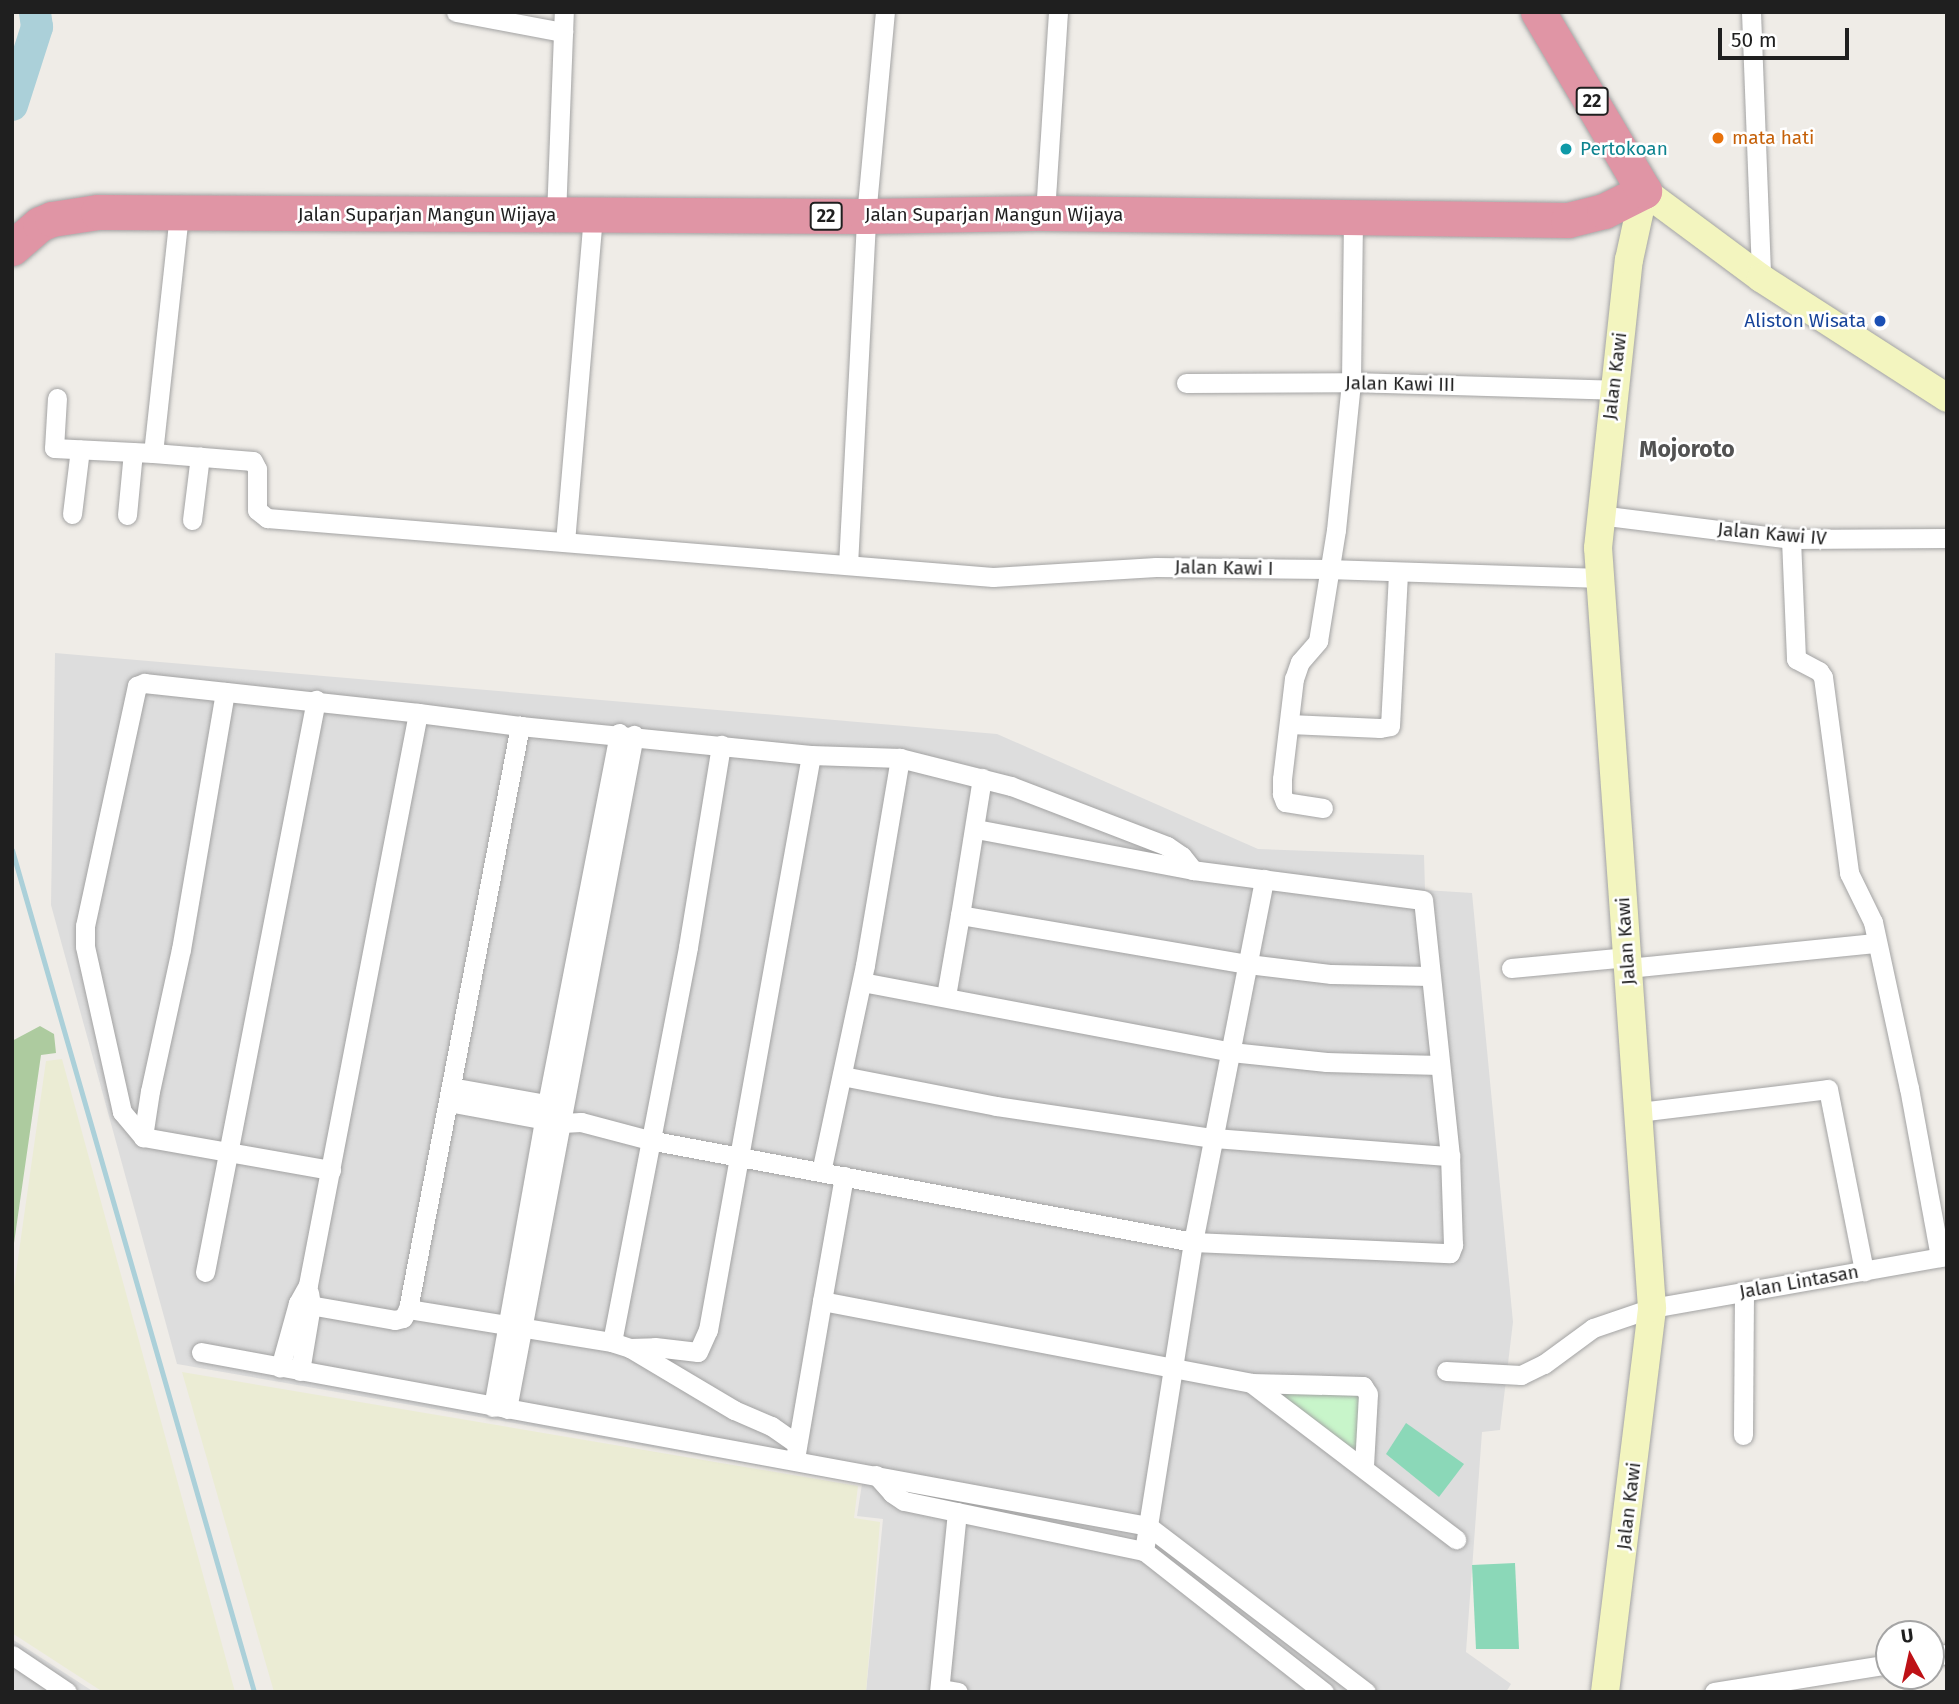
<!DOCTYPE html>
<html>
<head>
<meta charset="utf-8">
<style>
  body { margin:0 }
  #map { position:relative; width:1959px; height:1704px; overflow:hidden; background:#efece7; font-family:"Fira Sans",sans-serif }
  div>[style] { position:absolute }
  .residential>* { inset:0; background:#ddd }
  .farmland>* { inset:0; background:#ebecd4 }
  .forest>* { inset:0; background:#adcb9f }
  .park>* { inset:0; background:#c8f5ca }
  .pitch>* { inset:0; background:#8bd8b8 }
  .stream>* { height:5px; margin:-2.5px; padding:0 2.5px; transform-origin:2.5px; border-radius:2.5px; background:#abd0d9 }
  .river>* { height:32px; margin:-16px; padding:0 16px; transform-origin:16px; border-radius:16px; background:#abd0d9 }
  .roads { filter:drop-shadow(0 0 2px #a3a3a3) drop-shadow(0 0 2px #a3a3a3) }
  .street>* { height:19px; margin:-9.5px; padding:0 9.5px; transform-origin:9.5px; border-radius:9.5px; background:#fff }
  .secondary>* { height:28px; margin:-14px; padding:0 14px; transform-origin:14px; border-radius:14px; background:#f3f5bf }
  .highway>* { height:35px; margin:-17.5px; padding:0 17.5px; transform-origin:17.5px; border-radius:17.5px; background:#e095a5 }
  .dots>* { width:19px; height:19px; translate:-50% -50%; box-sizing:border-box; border:4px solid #fff; border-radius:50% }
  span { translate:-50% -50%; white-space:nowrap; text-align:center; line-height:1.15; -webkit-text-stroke:5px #fff; paint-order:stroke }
  .shield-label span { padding:2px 5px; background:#fff; border:2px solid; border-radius:5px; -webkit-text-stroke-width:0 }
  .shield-label { font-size:18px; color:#1f1f1f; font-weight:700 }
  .food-label { font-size:19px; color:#c56008 }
  .left { translate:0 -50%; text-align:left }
  .culture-label { font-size:19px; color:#0d838f }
  .street-label { font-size:19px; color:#1f1f1f }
  .transit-label { font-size:19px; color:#164399 }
  .right { translate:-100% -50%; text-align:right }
  .quarter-label { font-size:23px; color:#525252; font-weight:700 }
  .frame { position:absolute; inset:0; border:14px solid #1f1f1f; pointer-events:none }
  .north { position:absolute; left:1875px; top:1620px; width:70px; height:70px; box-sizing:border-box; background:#fff; border:2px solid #a5a5a5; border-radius:50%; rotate:352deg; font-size:19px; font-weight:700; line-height:28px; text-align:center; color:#1f1f1f }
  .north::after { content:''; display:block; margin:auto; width:24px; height:32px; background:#be1116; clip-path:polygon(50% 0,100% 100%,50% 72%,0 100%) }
  .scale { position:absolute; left:1718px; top:28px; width:131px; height:32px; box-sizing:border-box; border:4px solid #1f1f1f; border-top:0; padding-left:9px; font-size:21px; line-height:24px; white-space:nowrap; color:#1f1f1f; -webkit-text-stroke:5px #fff; paint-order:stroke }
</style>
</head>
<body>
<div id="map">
  <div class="residential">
    <i style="clip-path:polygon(55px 653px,997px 734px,1258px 849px,1424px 855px,1425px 890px,1472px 893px,1513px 1322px,1500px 1430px,1482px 1432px,1466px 1652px,1511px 1684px,1506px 1692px,866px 1692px,883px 1519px,857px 1516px,862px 1484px,177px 1364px,51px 905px)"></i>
    <i style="clip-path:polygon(12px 1639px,94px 1692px,12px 1692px)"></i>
  </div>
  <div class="farmland">
    <i style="clip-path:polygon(62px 1059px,235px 1692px,103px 1692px,12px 1633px,12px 1301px,46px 1061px)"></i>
    <i style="clip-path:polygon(182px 1372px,858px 1486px,854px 1518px,880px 1522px,866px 1692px,274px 1692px)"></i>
  </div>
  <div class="forest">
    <i style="clip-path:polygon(40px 1026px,54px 1034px,56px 1053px,41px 1055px,12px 1257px,12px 1041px)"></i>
  </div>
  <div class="park">
    <i style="clip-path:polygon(1270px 1390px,1361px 1395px,1358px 1454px)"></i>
  </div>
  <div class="pitch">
    <i style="clip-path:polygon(1406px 1423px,1464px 1464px,1439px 1497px,1386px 1454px)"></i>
    <i style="clip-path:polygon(1515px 1563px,1519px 1649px,1476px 1649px,1472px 1565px)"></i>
  </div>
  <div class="stream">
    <i style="left:12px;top:850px;width:876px;rotate:73.96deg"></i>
  </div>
  <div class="river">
    <i style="left:12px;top:105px;width:82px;rotate:-72.2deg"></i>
    <i style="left:37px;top:27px;width:15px;rotate:-98deg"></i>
  </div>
  <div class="roads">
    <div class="street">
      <i style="left:456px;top:12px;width:109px;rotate:10.6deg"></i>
      <i style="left:1751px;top:12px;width:266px;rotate:87.8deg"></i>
      <i style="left:1045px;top:213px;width:201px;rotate:-86.3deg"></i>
      <i style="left:179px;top:214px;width:240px;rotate:96.2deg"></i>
      <i style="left:153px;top:453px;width:100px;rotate:4.6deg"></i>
      <i style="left:253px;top:461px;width:9px;rotate:63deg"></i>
      <i style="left:257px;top:469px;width:41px;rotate:90deg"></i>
      <i style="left:257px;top:510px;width:13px;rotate:39deg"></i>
      <i style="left:267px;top:518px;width:728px;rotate:4.65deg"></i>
      <i style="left:993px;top:577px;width:163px;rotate:-3.5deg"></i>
      <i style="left:1156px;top:567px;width:173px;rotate:0.7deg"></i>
      <i style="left:1329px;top:569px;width:271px;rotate:1.9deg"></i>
      <i style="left:556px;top:216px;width:204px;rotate:-87.8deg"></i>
      <i style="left:1186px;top:383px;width:165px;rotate:-0.3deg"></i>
      <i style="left:1351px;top:382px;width:263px;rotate:1.7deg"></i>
      <i style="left:57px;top:398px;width:50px;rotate:93.4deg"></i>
      <i style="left:54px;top:448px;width:99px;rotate:2.9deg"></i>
      <i style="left:72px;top:514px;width:65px;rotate:-83deg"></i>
      <i style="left:127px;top:515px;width:63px;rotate:-84.6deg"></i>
      <i style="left:1599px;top:515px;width:193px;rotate:7.1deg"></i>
      <i style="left:1791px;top:539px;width:156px;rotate:-0.4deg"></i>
      <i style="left:192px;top:520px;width:64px;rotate:-82.9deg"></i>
      <i style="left:1791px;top:539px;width:120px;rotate:87.6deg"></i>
      <i style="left:1796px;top:659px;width:26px;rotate:28deg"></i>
      <i style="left:1819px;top:671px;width:7px;rotate:56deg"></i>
      <i style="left:1823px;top:677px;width:198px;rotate:82.4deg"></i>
      <i style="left:1849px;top:873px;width:55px;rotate:63.9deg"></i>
      <i style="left:1873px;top:922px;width:170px;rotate:77.8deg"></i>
      <i style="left:1909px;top:1088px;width:172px;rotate:79.6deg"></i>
      <i style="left:565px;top:542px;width:329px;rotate:-85.1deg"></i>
      <i style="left:848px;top:565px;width:349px;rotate:-87deg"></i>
      <i style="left:866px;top:216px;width:205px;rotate:-84.7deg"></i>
      <i style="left:225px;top:692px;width:261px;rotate:99.7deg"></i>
      <i style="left:181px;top:949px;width:145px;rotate:102.3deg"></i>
      <i style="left:150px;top:1091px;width:47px;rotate:98.7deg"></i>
      <i style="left:143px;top:1137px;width:191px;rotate:10deg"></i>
      <i style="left:418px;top:713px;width:103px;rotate:7.3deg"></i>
      <i style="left:1289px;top:724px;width:91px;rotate:2.5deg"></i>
      <i style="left:1380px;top:728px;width:10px;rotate:-11deg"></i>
      <i style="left:1390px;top:726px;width:152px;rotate:-87deg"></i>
      <i style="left:982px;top:778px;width:139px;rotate:99.1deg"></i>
      <i style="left:960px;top:915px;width:292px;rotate:9.7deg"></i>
      <i style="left:1248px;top:964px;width:84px;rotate:6.9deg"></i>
      <i style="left:1331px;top:974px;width:99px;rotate:1.2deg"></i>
      <i style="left:1323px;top:808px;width:38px;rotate:-171deg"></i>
      <i style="left:1285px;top:802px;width:9px;rotate:-111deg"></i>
      <i style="left:1282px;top:794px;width:15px;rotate:-90deg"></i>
      <i style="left:1282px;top:779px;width:101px;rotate:-83.2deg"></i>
      <i style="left:1294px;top:679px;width:18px;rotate:-71deg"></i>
      <i style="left:1300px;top:662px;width:28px;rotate:-49deg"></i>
      <i style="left:1318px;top:641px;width:112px;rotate:-80.8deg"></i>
      <i style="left:1336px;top:530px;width:149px;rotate:-84.2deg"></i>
      <i style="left:1351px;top:382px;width:164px;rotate:-89.3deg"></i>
      <i style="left:1511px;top:968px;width:117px;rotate:-5.4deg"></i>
      <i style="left:1628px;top:968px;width:248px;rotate:-5.8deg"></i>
      <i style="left:862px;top:982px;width:376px;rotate:10.7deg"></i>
      <i style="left:1231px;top:1052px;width:96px;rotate:6deg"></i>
      <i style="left:1326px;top:1062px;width:114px;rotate:1.5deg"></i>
      <i style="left:946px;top:996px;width:82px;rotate:-80.2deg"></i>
      <i style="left:842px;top:1076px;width:157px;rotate:11deg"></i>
      <i style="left:996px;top:1106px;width:220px;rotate:8.4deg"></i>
      <i style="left:1214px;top:1138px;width:237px;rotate:4.4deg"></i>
      <i style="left:451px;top:1087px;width:108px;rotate:10.2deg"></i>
      <i style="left:448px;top:1102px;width:116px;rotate:10.4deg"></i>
      <i style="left:562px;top:1123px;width:19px;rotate:-3deg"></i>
      <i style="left:581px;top:1122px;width:70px;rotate:14.8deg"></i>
      <i style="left:649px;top:1140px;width:553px;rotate:10.62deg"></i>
      <i style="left:1193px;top:1242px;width:257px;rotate:2.5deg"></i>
      <i style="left:1450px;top:1253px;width:9px;rotate:-69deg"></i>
      <i style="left:1453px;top:1245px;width:89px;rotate:-91.9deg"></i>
      <i style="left:1450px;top:1156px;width:257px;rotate:-96deg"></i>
      <i style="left:1423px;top:900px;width:232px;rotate:-172.6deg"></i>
      <i style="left:1193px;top:870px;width:222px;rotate:-169.3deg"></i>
      <i style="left:1639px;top:1112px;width:190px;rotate:-6.9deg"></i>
      <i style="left:1828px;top:1089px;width:186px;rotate:78.8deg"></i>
      <i style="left:143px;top:1137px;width:33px;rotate:-130deg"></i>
      <i style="left:122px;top:1112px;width:170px;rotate:-102.6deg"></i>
      <i style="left:85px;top:946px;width:20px;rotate:-90deg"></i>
      <i style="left:85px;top:926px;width:246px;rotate:-77.8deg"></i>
      <i style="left:137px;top:686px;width:8px;rotate:-23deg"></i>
      <i style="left:144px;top:683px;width:276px;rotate:6.2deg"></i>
      <i style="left:418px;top:713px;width:582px;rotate:100.89deg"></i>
      <i style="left:308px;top:1285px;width:21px;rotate:119deg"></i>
      <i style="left:298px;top:1303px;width:67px;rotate:105.5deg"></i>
      <i style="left:821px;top:1172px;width:212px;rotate:-78deg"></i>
      <i style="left:865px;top:965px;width:210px;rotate:-80.4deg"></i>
      <i style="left:205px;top:1272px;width:583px;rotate:-79.02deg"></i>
      <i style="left:822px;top:1301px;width:127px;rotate:-80deg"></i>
      <i style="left:298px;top:1303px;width:98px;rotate:9.9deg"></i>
      <i style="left:395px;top:1320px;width:8px;rotate:-14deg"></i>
      <i style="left:403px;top:1318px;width:10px;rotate:-61deg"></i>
      <i style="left:612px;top:1342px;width:402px;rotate:-79.1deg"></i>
      <i style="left:688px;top:947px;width:205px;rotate:-80.7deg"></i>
      <i style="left:630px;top:1348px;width:25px;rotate:-2deg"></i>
      <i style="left:655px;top:1347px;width:43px;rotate:6.6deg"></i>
      <i style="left:698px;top:1352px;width:24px;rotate:-66deg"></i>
      <i style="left:708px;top:1330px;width:584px;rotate:-79.84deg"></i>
      <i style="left:201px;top:1352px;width:963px;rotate:10.41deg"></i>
      <i style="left:1148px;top:1526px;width:274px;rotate:37.3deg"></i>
      <i style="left:300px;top:1371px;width:67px;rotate:-80.5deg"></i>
      <i style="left:311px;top:1305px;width:12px;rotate:-99deg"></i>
      <i style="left:1446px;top:1371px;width:75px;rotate:3.1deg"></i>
      <i style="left:1521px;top:1375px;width:25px;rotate:-26deg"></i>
      <i style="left:1544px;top:1364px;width:61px;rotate:-36.3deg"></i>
      <i style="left:1593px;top:1328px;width:62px;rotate:-18.7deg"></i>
      <i style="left:1652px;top:1308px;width:300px;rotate:-10deg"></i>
      <i style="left:1251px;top:1383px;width:258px;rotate:37.3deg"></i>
      <i style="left:493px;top:1407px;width:308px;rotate:-79.9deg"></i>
      <i style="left:547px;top:1104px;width:378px;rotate:-79deg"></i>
      <i style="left:507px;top:1409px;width:686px;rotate:-79.33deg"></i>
      <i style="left:1743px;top:1435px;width:143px;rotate:-89.6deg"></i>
      <i style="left:797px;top:1444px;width:32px;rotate:-145deg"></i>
      <i style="left:771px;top:1426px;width:40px;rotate:-156.6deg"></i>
      <i style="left:734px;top:1410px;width:121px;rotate:-149.2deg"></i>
      <i style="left:630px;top:1348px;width:19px;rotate:-162deg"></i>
      <i style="left:612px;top:1342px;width:207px;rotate:-170.8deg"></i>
      <i style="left:408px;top:1309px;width:594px;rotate:-79.13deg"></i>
      <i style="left:520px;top:726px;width:292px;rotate:5.7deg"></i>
      <i style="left:811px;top:755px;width:89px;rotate:1.9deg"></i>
      <i style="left:900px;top:758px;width:114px;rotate:14.2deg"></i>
      <i style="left:1011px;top:786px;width:167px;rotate:21deg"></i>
      <i style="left:1167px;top:846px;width:18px;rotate:34deg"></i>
      <i style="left:1182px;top:856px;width:18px;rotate:52deg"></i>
      <i style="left:796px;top:1453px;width:154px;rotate:-80.3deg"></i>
      <i style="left:822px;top:1301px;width:437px;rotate:10.8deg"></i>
      <i style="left:1251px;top:1383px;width:112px;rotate:1.5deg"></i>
      <i style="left:1363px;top:1386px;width:9px;rotate:58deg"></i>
      <i style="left:1368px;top:1394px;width:72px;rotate:93.2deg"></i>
      <i style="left:876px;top:1475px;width:24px;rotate:48deg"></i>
      <i style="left:892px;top:1493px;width:14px;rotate:34deg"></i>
      <i style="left:904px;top:1501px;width:245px;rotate:11.8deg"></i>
      <i style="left:1144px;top:1551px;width:229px;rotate:38.1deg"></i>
      <i style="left:1144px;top:1551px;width:313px;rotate:-81deg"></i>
      <i style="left:1193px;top:1242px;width:370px;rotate:-78.9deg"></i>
      <i style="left:12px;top:1655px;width:66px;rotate:33.9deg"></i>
      <i style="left:1931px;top:1657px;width:16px;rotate:-11deg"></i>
      <i style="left:940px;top:1689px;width:18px;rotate:9deg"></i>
      <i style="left:939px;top:1692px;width:181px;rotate:-84.3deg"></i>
      <i style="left:1714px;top:1692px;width:177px;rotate:-9.1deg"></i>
    </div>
    <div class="secondary">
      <i style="left:1605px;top:1692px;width:387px;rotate:-83deg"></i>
      <i style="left:1652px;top:1308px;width:762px;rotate:-94.06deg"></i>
      <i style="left:1598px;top:548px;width:290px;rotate:-83.9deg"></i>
      <i style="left:1629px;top:260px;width:71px;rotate:-77.7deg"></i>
      <i style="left:1644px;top:191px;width:146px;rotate:36.6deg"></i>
      <i style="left:1761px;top:278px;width:221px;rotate:32.8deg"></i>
    </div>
    <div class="highway">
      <i style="left:12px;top:248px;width:37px;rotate:-41deg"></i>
      <i style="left:40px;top:224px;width:13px;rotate:-23deg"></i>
      <i style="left:52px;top:219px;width:47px;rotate:-8.7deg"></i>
      <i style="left:98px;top:212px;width:768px;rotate:0.3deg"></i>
      <i style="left:866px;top:216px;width:179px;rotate:-1deg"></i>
      <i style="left:1045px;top:213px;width:523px;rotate:0.77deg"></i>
      <i style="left:1568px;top:220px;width:37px;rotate:-14deg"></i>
      <i style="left:1604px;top:211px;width:45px;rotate:-26.6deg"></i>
      <i style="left:1644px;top:191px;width:208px;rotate:-120.6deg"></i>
    </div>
  </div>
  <div class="dots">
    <i style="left:1718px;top:138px;background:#e8710a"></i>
    <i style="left:1566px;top:149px;background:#0f9aa8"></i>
    <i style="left:1880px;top:321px;background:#1a4fb4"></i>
  </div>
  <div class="shield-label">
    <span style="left:1592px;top:101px">22</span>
    <span style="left:826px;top:216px">22</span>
  </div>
  <div class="food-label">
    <span class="left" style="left:1732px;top:138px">mata hati</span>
  </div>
  <div class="culture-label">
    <span class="left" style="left:1580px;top:149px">Pertokoan</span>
  </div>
  <div class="street-label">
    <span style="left:427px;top:215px">Jalan Suparjan Mangun Wijaya</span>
    <span style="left:994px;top:215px">Jalan Suparjan Mangun Wijaya</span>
    <span style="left:1615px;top:376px;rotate:-83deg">Jalan Kawi</span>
    <span style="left:1400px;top:384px;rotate:1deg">Jalan Kawi III</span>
    <span style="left:1772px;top:534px;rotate:5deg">Jalan Kawi IV</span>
    <span style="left:1224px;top:568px;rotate:1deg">Jalan Kawi I</span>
    <span style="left:1626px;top:941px;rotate:-94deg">Jalan Kawi</span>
    <span style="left:1799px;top:1282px;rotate:-10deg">Jalan Lintasan</span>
    <span style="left:1629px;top:1506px;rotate:-83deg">Jalan Kawi</span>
  </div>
  <div class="transit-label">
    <span class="right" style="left:1866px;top:321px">Aliston Wisata</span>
  </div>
  <div class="quarter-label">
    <span style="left:1687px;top:449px">Mojoroto</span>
  </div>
  <div class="frame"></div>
  <div class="north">U</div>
  <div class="scale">50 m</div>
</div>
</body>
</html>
